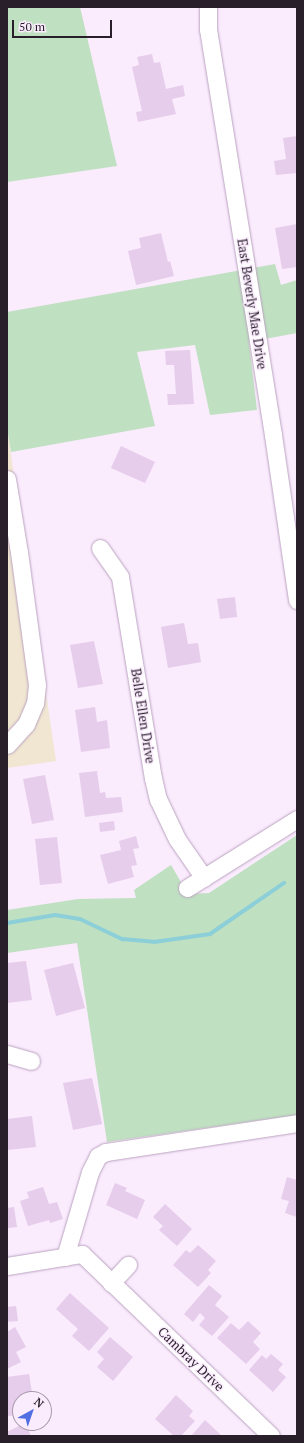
<!DOCTYPE html>
<html>
<head>
<meta charset="utf-8">
<style>
  body { margin:0 }
  #map { position:relative; width:304px; height:1443px; overflow:hidden; background:#faebfd; font-family:"PT Serif",serif }
  div>[style] { position:absolute }
  .education>* { inset:0; background:#f0e6d1 }
  .green>* { inset:0; background:#bfe0c1 }
  .stream>* { height:4px; margin:-2px; padding:0 2px; transform-origin:2px; border-radius:2px; background:#8ccfd9 }
  .building>* { inset:0; background:#e6cdeb }
  .roads { filter:drop-shadow(0 0 1px #bba3c0) drop-shadow(0 0 1px #bba3c0) }
  .minor>* { height:17px; margin:-8.5px; padding:0 8.5px; transform-origin:8.5px; border-radius:8.5px; background:#fff }
  span { translate:-50% -50%; white-space:nowrap; text-align:center; line-height:1.15; -webkit-text-stroke:3px #faebfd; paint-order:stroke }
  .street-label { font-size:13px; color:#281f2a }
  .frame { position:absolute; inset:0; border:8px solid #281f2a; pointer-events:none }
  .north { position:absolute; left:12px; top:1391px; width:40px; height:40px; box-sizing:border-box; background:#faebfd; border:1px solid #a699a9; border-radius:50%; rotate:40deg; font-size:11px; font-weight:700; line-height:16px; text-align:center; color:#281f2a }
  .north::after { content:''; display:block; margin:auto; width:14px; height:18px; background:#516ee3; clip-path:polygon(50% 0,100% 100%,50% 72%,0 100%) }
  .scale { position:absolute; left:12px; top:20px; width:100px; height:18px; box-sizing:border-box; border:2px solid #281f2a; border-top:0; padding-left:5px; font-size:12px; line-height:14px; white-space:nowrap; color:#281f2a; -webkit-text-stroke:3px #faebfd; paint-order:stroke }
</style>
</head>
<body>
<div id="map">
  <div class="education">
    <i style="clip-path:polygon(7px 428px,56px 761px,7px 768px)"></i>
  </div>
  <div class="green">
    <i style="clip-path:polygon(7px 7px,80px 7px,117px 166px,7px 182px)"></i>
    <i style="clip-path:polygon(275px 264px,281px 285px,297px 280px,297px 333px,249px 342px,257px 410px,210px 415px,195px 345px,137px 352px,155px 426px,11px 452px,7px 428px,7px 312px)"></i>
    <i style="clip-path:polygon(297px 835px,297px 1115px,107px 1142px,77px 943px,7px 953px,7px 910px,78px 899px,136px 898px,134px 890px,171px 865px,188px 894px,209px 893px)"></i>
  </div>
  <div class="stream">
    <i style="left:7px;top:923px;width:49px;rotate:-9.5deg"></i>
    <i style="left:55px;top:915px;width:25px;rotate:9deg"></i>
    <i style="left:80px;top:919px;width:47px;rotate:25.5deg"></i>
    <i style="left:122px;top:939px;width:32px;rotate:5deg"></i>
    <i style="left:154px;top:942px;width:57px;rotate:-8.1deg"></i>
    <i style="left:210px;top:934px;width:90px;rotate:-34.6deg"></i>
  </div>
  <div class="building">
    <i style="clip-path:polygon(152px 54px,154px 63px,160px 62px,166px 89px,183px 85px,185px 96px,172px 99px,176px 114px,138px 122px,136px 112px,142px 111px,132px 67px,139px 65px,137px 57px)"></i>
    <i style="clip-path:polygon(297px 136px,297px 173px,276px 175px,274px 161px,286px 159px,283px 138px)"></i>
    <i style="clip-path:polygon(297px 224px,297px 267px,282px 269px,275px 228px)"></i>
    <i style="clip-path:polygon(161px 233px,168px 262px,170px 261px,174px 276px,136px 285px,128px 251px,141px 248px,139px 238px)"></i>
    <i style="clip-path:polygon(190px 350px,194px 404px,168px 405px,167px 394px,176px 394px,174px 365px,166px 365px,165px 351px)"></i>
    <i style="clip-path:polygon(121px 446px,155px 462px,145px 483px,111px 468px)"></i>
    <i style="clip-path:polygon(235px 597px,237px 617px,220px 619px,217px 599px)"></i>
    <i style="clip-path:polygon(184px 623px,188px 644px,198px 643px,201px 662px,168px 668px,161px 627px)"></i>
    <i style="clip-path:polygon(94px 641px,103px 684px,78px 688px,70px 645px)"></i>
    <i style="clip-path:polygon(95px 707px,97px 722px,107px 720px,110px 748px,81px 752px,75px 710px)"></i>
    <i style="clip-path:polygon(97px 771px,100px 793px,105px 792px,106px 798px,121px 797px,123px 812px,85px 817px,79px 773px)"></i>
    <i style="clip-path:polygon(45px 775px,54px 820px,32px 824px,23px 779px)"></i>
    <i style="clip-path:polygon(114px 821px,115px 830px,100px 832px,99px 823px)"></i>
    <i style="clip-path:polygon(136px 836px,139px 848px,133px 849px,137px 865px,131px 866px,134px 877px,108px 884px,100px 855px,121px 850px,119px 841px)"></i>
    <i style="clip-path:polygon(57px 837px,62px 883px,40px 885px,35px 839px)"></i>
    <i style="clip-path:polygon(26px 961px,32px 1000px,7px 1003px,7px 963px)"></i>
    <i style="clip-path:polygon(73px 963px,85px 1008px,56px 1016px,44px 970px)"></i>
    <i style="clip-path:polygon(92px 1078px,102px 1124px,73px 1130px,63px 1083px)"></i>
    <i style="clip-path:polygon(32px 1116px,36px 1147px,7px 1150px,7px 1119px)"></i>
    <i style="clip-path:polygon(287px 1177px,297px 1180px,297px 1217px,285px 1213px,289px 1201px,281px 1199px)"></i>
    <i style="clip-path:polygon(115px 1183px,127px 1188px,125px 1191px,145px 1200px,137px 1219px,106px 1205px)"></i>
    <i style="clip-path:polygon(43px 1187px,49px 1204px,57px 1202px,63px 1219px,50px 1223px,49px 1220px,28px 1226px,20px 1201px,29px 1198px,27px 1192px)"></i>
    <i style="clip-path:polygon(165px 1204px,192px 1229px,177px 1246px,159px 1230px,163px 1226px,153px 1217px)"></i>
    <i style="clip-path:polygon(14px 1207px,17px 1227px,7px 1228px,7px 1208px)"></i>
    <i style="clip-path:polygon(198px 1245px,216px 1261px,208px 1270px,211px 1273px,198px 1287px,173px 1265px,186px 1250px,190px 1253px)"></i>
    <i style="clip-path:polygon(209px 1285px,222px 1296px,215px 1305px,229px 1317px,212px 1336px,199px 1325px,205px 1318px,200px 1313px,193px 1322px,184px 1314px)"></i>
    <i style="clip-path:polygon(70px 1293px,109px 1328px,89px 1351px,72px 1336px,78px 1329px,56px 1309px)"></i>
    <i style="clip-path:polygon(16px 1306px,18px 1321px,7px 1322px,7px 1307px)"></i>
    <i style="clip-path:polygon(248px 1321px,261px 1333px,253px 1342px,260px 1349px,246px 1364px,217px 1338px,231px 1323px,239px 1330px)"></i>
    <i style="clip-path:polygon(15px 1327px,26px 1347px,16px 1352px,21px 1362px,7px 1369px,7px 1332px)"></i>
    <i style="clip-path:polygon(110px 1337px,133px 1357px,113px 1381px,97px 1367px,104px 1359px,97px 1352px)"></i>
    <i style="clip-path:polygon(271px 1354px,283px 1364px,278px 1370px,286px 1377px,273px 1392px,249px 1370px,262px 1355px,266px 1359px)"></i>
    <i style="clip-path:polygon(29px 1374px,33px 1399px,20px 1399px,20px 1415px,7px 1416px,7px 1377px)"></i>
    <i style="clip-path:polygon(176px 1395px,193px 1411px,189px 1416px,195px 1421px,181px 1436px,174px 1436px,155px 1419px)"></i>
    <i style="clip-path:polygon(205px 1420px,222px 1436px,191px 1436px)"></i>
    <i style="clip-path:polygon(25px 1423px,31px 1436px,7px 1436px,7px 1432px)"></i>
  </div>
  <div class="roads">
    <div class="minor">
      <i style="left:208px;top:7px;width:22px;rotate:90deg"></i>
      <i style="left:208px;top:29px;width:411px;rotate:80.9deg"></i>
      <i style="left:273px;top:435px;width:167px;rotate:81.7deg"></i>
      <i style="left:7px;top:479px;width:74px;rotate:80.7deg"></i>
      <i style="left:19px;top:552px;width:134px;rotate:82.3deg"></i>
      <i style="left:37px;top:685px;width:18px;rotate:96deg"></i>
      <i style="left:35px;top:703px;width:23px;rotate:113deg"></i>
      <i style="left:26px;top:724px;width:28px;rotate:132deg"></i>
      <i style="left:100px;top:548px;width:35px;rotate:55deg"></i>
      <i style="left:120px;top:577px;width:204px;rotate:80.7deg"></i>
      <i style="left:153px;top:778px;width:22px;rotate:77deg"></i>
      <i style="left:158px;top:799px;width:44px;rotate:64.6deg"></i>
      <i style="left:177px;top:839px;width:47px;rotate:55.3deg"></i>
      <i style="left:187px;top:888px;width:130px;rotate:-32.1deg"></i>
      <i style="left:7px;top:1054px;width:25px;rotate:16deg"></i>
      <i style="left:65px;top:1257px;width:89px;rotate:-73.6deg"></i>
      <i style="left:90px;top:1172px;width:18px;rotate:-63deg"></i>
      <i style="left:98px;top:1156px;width:9px;rotate:-27deg"></i>
      <i style="left:106px;top:1152px;width:193px;rotate:-8.6deg"></i>
      <i style="left:7px;top:1266px;width:76px;rotate:-9.1deg"></i>
      <i style="left:82px;top:1254px;width:262px;rotate:43.9deg"></i>
      <i style="left:111px;top:1283px;width:25px;rotate:-47deg"></i>
    </div>
  </div>
  <div class="street-label">
    <span style="left:252px;top:304px;rotate:81deg">East Beverly Mae Drive</span>
    <span style="left:143px;top:716px;rotate:81deg">Belle Ellen Drive</span>
    <span style="left:191px;top:1359px;rotate:44deg">Cambray Drive</span>
  </div>
  <div class="frame"></div>
  <div class="north">N</div>
  <div class="scale">50 m</div>
</div>
</body>
</html>
